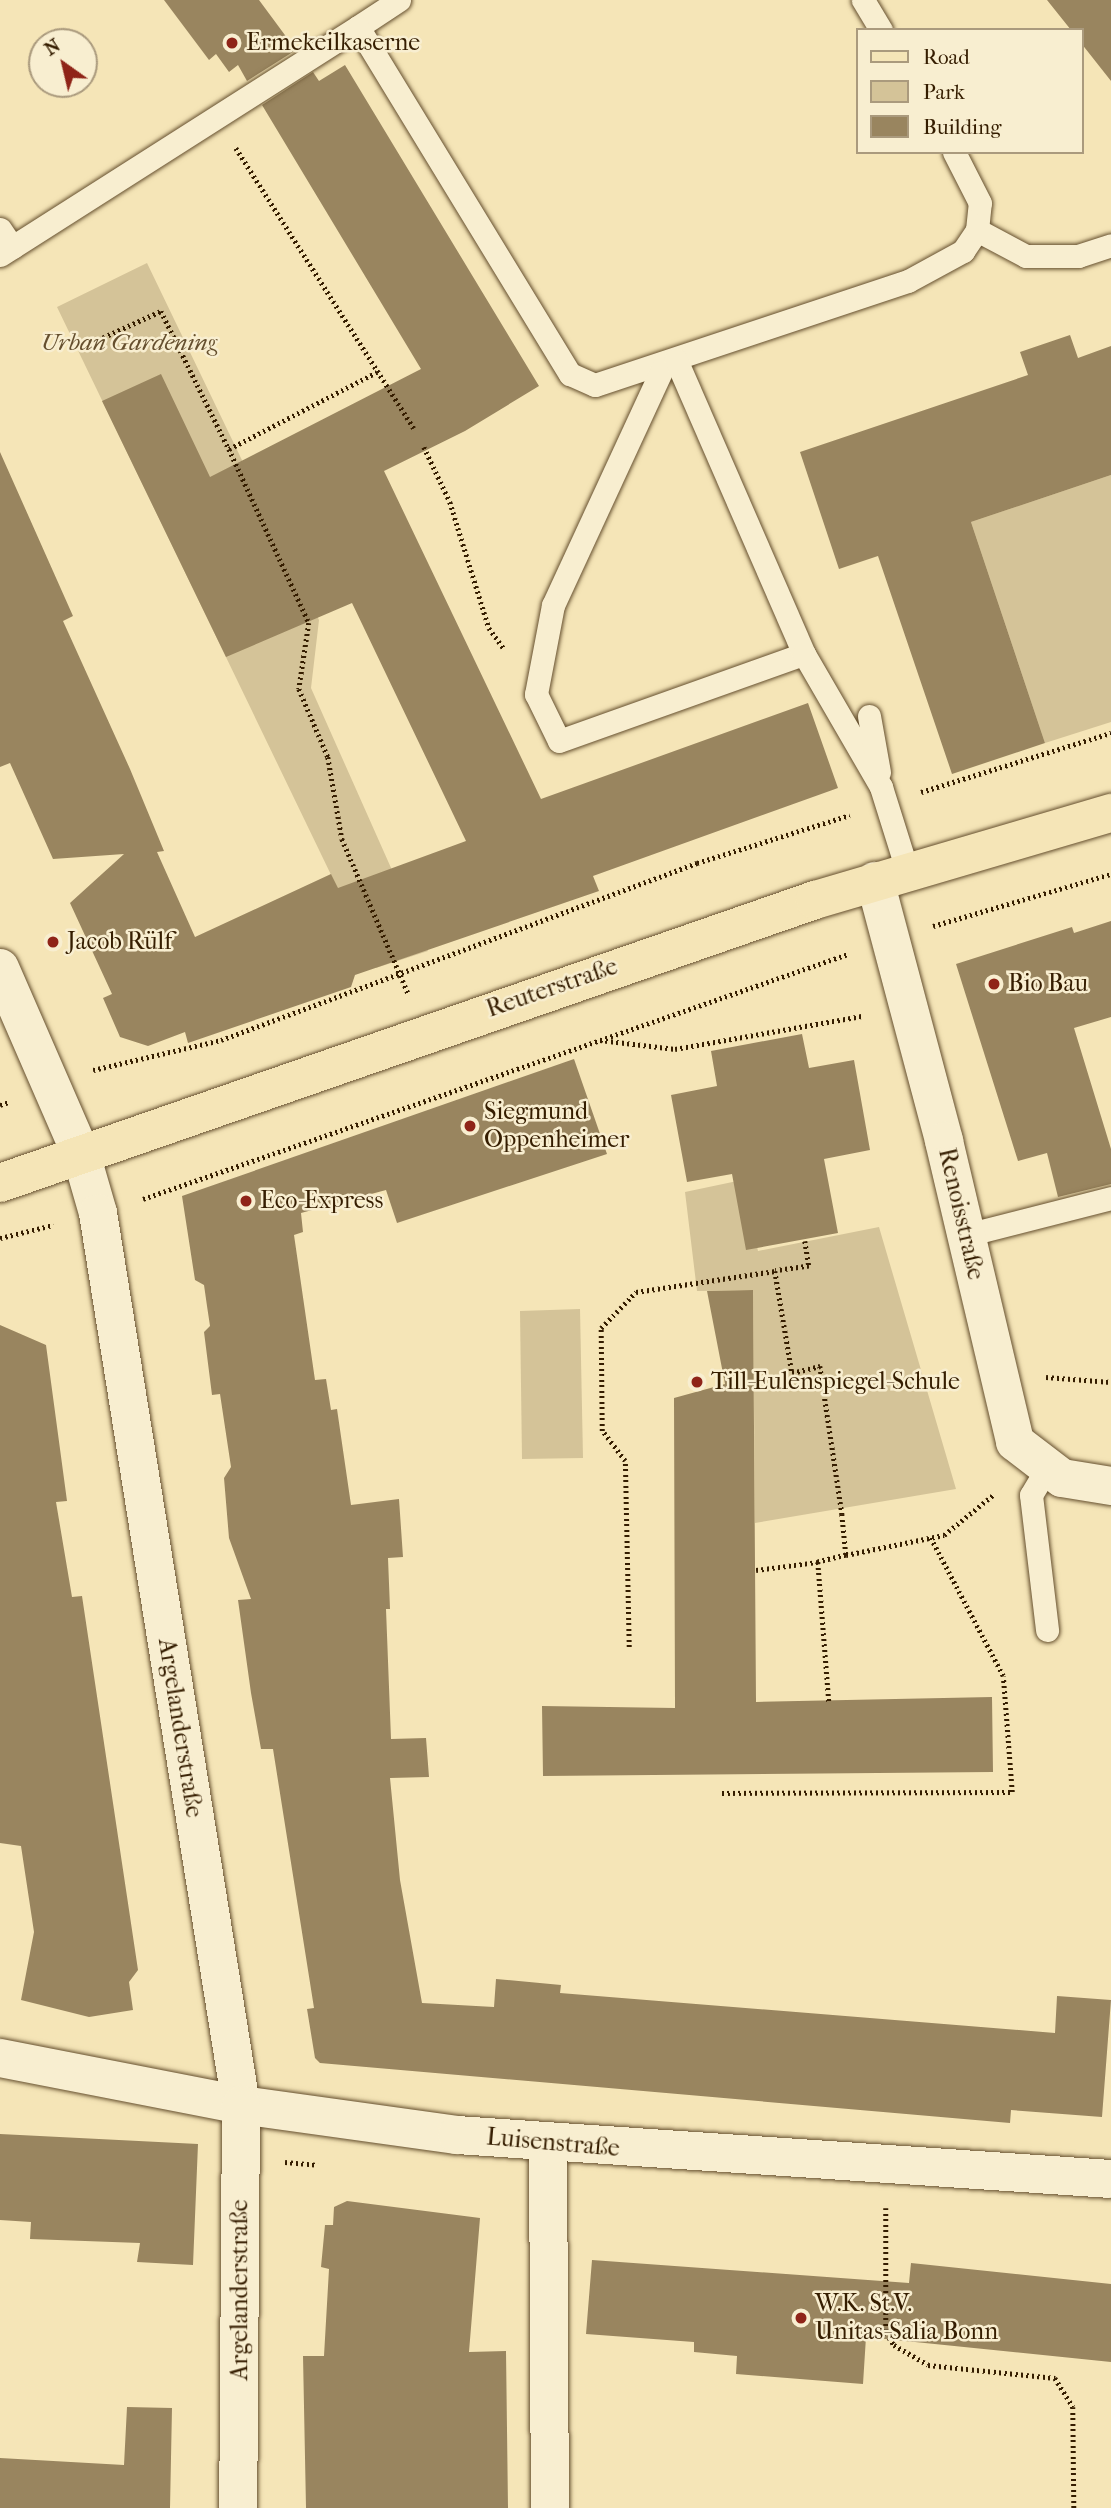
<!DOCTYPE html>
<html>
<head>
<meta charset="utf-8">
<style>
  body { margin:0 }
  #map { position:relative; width:1111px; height:2508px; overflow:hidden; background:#f5e5b7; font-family:"IM FELL French Canon",serif }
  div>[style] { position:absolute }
  .green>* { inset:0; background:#d4c398 }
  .building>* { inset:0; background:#99855f }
  .path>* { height:4.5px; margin-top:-2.25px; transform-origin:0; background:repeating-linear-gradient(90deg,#351d00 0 2px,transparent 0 5.5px) }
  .roads { filter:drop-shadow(0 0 2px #654f2e) drop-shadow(0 0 2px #654f2e) }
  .lane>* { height:23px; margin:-11.5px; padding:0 11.5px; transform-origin:11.5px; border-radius:11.5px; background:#f8eed0 }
  .street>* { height:38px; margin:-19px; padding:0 19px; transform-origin:19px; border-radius:19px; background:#f8eed0 }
  .secondary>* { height:38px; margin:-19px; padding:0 19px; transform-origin:19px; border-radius:19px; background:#f8eed0 }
  .primary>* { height:38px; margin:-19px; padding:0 19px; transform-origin:19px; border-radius:19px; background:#f5e5b7 }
  .dots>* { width:19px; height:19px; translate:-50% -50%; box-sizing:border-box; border:4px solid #f8eed0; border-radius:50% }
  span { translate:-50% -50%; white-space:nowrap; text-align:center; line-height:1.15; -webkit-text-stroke:5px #f8eed0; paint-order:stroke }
  .poi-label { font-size:24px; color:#351d00 }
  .left { translate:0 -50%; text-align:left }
  .park-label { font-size:24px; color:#654f2e; font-style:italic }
  .street-label { font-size:24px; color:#351d00 }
  .legend { position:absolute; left:856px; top:28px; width:228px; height:126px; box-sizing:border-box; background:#f8eed0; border:2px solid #aa9a7d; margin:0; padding:9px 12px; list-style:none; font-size:21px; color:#351d00 }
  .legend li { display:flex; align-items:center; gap:14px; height:35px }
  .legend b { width:35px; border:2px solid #aa9a7d }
  .north { position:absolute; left:28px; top:28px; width:70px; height:70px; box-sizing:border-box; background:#f8eed0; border:2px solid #aa9a7d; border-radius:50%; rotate:326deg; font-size:19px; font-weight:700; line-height:28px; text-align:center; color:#351d00 }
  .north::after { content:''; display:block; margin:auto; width:24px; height:32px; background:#8f2418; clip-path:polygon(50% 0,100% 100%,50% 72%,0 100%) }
</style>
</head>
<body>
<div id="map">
  <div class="green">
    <i style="clip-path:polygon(147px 263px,319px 620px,311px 688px,428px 951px,376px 968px,57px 307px)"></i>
    <i style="clip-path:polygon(1111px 475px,1111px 722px,1045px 743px,971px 522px)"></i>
    <i style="clip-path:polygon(742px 1180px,758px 1251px,879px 1227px,956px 1489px,755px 1523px,753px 1290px,697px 1291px,685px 1192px)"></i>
    <i style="clip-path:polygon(580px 1309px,583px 1458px,522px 1459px,520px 1311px)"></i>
  </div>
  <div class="building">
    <i style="clip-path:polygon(164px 0,259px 0,296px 50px,247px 81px,238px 65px,229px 72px,216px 54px,209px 60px)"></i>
    <i style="clip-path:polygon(1047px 0,1111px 0,1111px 81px,1081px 43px,1081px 30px,1071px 30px)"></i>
    <i style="clip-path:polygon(345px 65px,539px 386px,465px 431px,384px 471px,541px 799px,808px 703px,838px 788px,593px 876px,599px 891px,355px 975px,351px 987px,188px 1043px,185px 1032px,148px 1046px,120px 1037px,103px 998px,112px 994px,70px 903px,124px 854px,53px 859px,10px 763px,0 767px,0 452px,73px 616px,63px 621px,130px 769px,164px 851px,157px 852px,195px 937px,331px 874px,338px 888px,466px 841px,352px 603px,226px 657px,102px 401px,161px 374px,210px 477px,421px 369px,262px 105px,313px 72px,319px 81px)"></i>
    <i style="clip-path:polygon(1070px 335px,1078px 358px,1111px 346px,1111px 475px,971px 522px,1045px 743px,952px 774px,878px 556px,839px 569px,800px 452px,1028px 375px,1020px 352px)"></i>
    <i style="clip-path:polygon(1111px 921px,1111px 1017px,1074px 1028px,1111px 1149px,1111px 1184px,1058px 1197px,1047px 1153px,1018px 1161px,956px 964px,1072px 927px,1074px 933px)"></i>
    <i style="clip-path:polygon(802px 1034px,809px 1068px,854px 1060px,870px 1150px,824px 1159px,838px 1233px,746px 1250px,732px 1174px,687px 1182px,671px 1095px,717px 1086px,711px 1051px)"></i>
    <i style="clip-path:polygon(574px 1059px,607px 1154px,397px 1223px,386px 1190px,301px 1213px,303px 1232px,294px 1235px,315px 1380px,326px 1379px,331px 1410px,337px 1409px,351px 1505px,399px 1499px,403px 1557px,388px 1558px,390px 1609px,386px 1609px,391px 1739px,426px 1738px,429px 1777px,390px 1778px,400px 1880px,422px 2003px,494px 2007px,496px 1979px,561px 1985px,560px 1993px,1055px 2033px,1057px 1996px,1111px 2000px,1102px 2117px,1011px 2110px,1010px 2123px,320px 2063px,315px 2058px,307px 2009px,314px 2008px,273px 1749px,261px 1749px,251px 1693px,238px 1600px,251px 1599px,229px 1538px,224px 1478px,231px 1467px,220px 1394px,212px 1395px,204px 1332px,210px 1326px,207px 1306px,204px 1285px,195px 1280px,182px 1196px)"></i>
    <i style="clip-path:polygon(753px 1290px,756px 1702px,992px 1697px,993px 1772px,543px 1776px,542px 1706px,675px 1708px,674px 1398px,725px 1384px,707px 1291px)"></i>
    <i style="clip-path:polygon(0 1325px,46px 1345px,67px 1501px,56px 1502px,72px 1597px,82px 1596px,138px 1970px,129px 1982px,133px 2010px,89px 2017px,21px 2000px,34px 1932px,21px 1846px,0 1843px)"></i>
    <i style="clip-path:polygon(0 2134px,198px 2144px,193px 2265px,137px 2262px,140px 2243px,30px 2239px,31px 2222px,0 2220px)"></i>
    <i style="clip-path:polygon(347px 2201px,480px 2218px,469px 2352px,506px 2351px,508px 2508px,306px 2508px,303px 2356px,324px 2356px,329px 2269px,321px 2267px,325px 2225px,333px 2225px,334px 2207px)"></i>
    <i style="clip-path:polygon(592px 2260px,909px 2283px,911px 2263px,1111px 2284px,1111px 2362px,866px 2337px,863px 2384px,736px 2374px,737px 2356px,694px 2352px,694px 2342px,586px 2334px)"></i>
    <i style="clip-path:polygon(127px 2407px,172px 2408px,170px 2508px,0 2508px,0 2458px,124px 2465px)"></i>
  </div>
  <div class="path">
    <i style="left:236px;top:148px;width:332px;rotate:57.6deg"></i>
    <i style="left:93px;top:342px;width:75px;rotate:-24.5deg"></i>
    <i style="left:161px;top:311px;width:154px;rotate:63.8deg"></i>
    <i style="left:229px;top:449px;width:192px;rotate:65.3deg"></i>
    <i style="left:309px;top:623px;width:67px;rotate:98.6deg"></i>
    <i style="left:299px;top:689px;width:74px;rotate:66.9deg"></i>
    <i style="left:328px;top:757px;width:83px;rotate:80.3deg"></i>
    <i style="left:342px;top:839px;width:168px;rotate:66.8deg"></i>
    <i style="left:424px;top:447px;width:61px;rotate:64.7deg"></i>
    <i style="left:450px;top:502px;width:132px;rotate:72.8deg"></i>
    <i style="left:489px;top:628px;width:26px;rotate:54deg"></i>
    <i style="left:229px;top:449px;width:167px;rotate:-27.5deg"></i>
    <i style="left:921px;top:792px;width:199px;rotate:-17.3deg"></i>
    <i style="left:933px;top:926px;width:185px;rotate:-16.3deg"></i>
    <i style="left:600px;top:1040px;width:76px;rotate:6.8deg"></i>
    <i style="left:675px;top:1049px;width:191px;rotate:-10deg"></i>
    <i style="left:93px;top:1070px;width:131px;rotate:-13.2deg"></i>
    <i style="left:221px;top:1040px;width:508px;rotate:-20.4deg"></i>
    <i style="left:697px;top:863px;width:160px;rotate:-17.4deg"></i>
    <i style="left:0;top:1105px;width:9px;rotate:-18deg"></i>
    <i style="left:143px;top:1199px;width:746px;rotate:-19.16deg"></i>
    <i style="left:0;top:1238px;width:55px;rotate:-13.8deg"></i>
    <i style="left:805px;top:1241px;width:25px;rotate:81deg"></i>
    <i style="left:809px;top:1266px;width:34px;rotate:172deg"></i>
    <i style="left:775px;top:1271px;width:103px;rotate:80.5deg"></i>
    <i style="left:792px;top:1373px;width:29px;rotate:-14deg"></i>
    <i style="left:820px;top:1366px;width:150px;rotate:81.5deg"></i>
    <i style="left:842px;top:1514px;width:41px;rotate:84.4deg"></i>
    <i style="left:846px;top:1555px;width:29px;rotate:166deg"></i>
    <i style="left:818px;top:1562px;width:140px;rotate:85.5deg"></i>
    <i style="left:1046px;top:1377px;width:65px;rotate:4.4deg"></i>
    <i style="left:846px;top:1555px;width:100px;rotate:-11.5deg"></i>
    <i style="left:944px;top:1535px;width:63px;rotate:-39.2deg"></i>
    <i style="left:756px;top:1570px;width:63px;rotate:-7.4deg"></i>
    <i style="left:629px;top:1647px;width:186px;rotate:-91.2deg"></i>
    <i style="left:625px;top:1461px;width:38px;rotate:-127deg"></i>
    <i style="left:602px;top:1431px;width:103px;rotate:-90.6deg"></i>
    <i style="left:601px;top:1328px;width:50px;rotate:-45.8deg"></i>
    <i style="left:636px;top:1292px;width:141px;rotate:-8.6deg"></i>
    <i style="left:722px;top:1793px;width:290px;rotate:-0.2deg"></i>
    <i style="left:1012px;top:1792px;width:116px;rotate:-94.4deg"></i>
    <i style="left:1003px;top:1676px;width:157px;rotate:-117.7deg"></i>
    <i style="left:285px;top:2162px;width:33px;rotate:5deg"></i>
    <i style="left:886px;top:2208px;width:125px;rotate:90deg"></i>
    <i style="left:886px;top:2333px;width:14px;rotate:56deg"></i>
    <i style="left:894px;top:2345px;width:39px;rotate:30deg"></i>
    <i style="left:928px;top:2365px;width:128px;rotate:5.8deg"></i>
    <i style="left:1055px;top:2378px;width:34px;rotate:58deg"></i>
    <i style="left:1073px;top:2407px;width:101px;rotate:89.4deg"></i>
  </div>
  <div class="roads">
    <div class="lane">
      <i style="left:399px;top:0;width:49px;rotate:146.6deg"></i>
      <i style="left:358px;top:27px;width:407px;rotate:58.6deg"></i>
      <i style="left:570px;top:374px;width:27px;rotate:24deg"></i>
      <i style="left:595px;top:385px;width:330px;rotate:-18.4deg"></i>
      <i style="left:908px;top:281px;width:63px;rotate:-28.6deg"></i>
      <i style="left:963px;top:251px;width:25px;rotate:-56deg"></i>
      <i style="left:977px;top:230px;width:27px;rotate:-84deg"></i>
      <i style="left:980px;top:203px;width:57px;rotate:-117deg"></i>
      <i style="left:863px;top:0;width:35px;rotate:59deg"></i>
      <i style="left:0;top:229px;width:22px;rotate:56deg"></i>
      <i style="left:977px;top:230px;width:55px;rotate:28deg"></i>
      <i style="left:1026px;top:256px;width:52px"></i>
      <i style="left:1078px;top:256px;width:35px;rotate:-18deg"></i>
      <i style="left:0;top:255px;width:424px;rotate:-32.5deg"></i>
      <i style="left:664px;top:365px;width:264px;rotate:114.8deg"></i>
      <i style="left:553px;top:605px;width:91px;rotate:100.8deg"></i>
      <i style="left:536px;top:694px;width:52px;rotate:63.9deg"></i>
      <i style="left:559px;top:741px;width:260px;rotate:-19.6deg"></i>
      <i style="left:804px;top:654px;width:321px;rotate:-113.5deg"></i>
      <i style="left:804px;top:654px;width:154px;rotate:59.9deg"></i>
      <i style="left:881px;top:787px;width:87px;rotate:72.6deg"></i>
      <i style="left:869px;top:716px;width:57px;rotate:79.9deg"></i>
      <i style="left:966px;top:1235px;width:150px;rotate:-14.3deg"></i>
      <i style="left:1046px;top:1470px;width:29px;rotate:121deg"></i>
      <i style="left:1031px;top:1495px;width:136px;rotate:83.2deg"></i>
    </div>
    <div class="street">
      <i style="left:875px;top:881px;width:269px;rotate:75.1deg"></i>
      <i style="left:944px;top:1141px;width:309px;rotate:76.7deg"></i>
      <i style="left:1015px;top:1442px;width:59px;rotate:37.5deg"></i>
      <i style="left:1062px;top:1478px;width:50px;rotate:9.3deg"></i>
      <i style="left:0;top:968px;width:203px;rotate:66.5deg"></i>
      <i style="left:0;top:2058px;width:246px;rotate:11deg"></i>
      <i style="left:241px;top:2105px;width:218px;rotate:7.9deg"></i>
      <i style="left:457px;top:2135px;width:655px;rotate:3.85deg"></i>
      <i style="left:548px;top:2144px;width:364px;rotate:89.7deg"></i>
    </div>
    <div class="secondary">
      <i style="left:81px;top:1154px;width:61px;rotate:73.9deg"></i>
      <i style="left:98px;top:1213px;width:903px;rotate:80.89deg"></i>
      <i style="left:241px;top:2105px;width:403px;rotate:90.4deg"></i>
    </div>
    <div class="primary">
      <i style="left:0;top:1183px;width:863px;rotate:-19.15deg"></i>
      <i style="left:815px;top:900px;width:309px;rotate:-16.4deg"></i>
    </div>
  </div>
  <div class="dots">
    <i style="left:232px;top:43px;background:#8f2418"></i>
    <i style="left:53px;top:942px;background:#8f2418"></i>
    <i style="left:994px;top:984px;background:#8f2418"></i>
    <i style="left:470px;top:1126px;background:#8f2418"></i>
    <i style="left:246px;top:1201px;background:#8f2418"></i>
    <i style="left:697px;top:1382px;background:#8f2418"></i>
    <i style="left:801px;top:2318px;background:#8f2418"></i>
  </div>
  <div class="poi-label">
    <span class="left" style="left:246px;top:43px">Ermekeilkaserne</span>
    <span class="left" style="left:67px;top:942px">Jacob Rülf</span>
    <span class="left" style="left:1008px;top:984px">Bio Bau</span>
    <span class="left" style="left:484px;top:1126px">Siegmund<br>Oppenheimer</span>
    <span class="left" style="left:260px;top:1201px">Eco-Express</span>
    <span class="left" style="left:711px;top:1382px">Till-Eulenspiegel-Schule</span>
    <span class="left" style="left:815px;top:2318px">W.K. St.V.<br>Unitas-Salia Bonn</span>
  </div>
  <div class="park-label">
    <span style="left:129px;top:343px">Urban Gardening</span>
  </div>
  <div class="street-label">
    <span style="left:552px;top:988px;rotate:-19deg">Reuterstraße</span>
    <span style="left:961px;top:1214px;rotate:77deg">Renoisstraße</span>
    <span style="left:180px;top:1728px;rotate:81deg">Argelanderstraße</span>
    <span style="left:553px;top:2143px;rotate:5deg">Luisenstraße</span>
    <span style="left:240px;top:2290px;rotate:-90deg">Argelanderstraße</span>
  </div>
  <ul class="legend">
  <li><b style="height:9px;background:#f5e5b7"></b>Road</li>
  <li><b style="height:19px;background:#d4c398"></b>Park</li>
  <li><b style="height:19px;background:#99855f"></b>Building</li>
  </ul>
  <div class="north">N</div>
</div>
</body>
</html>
